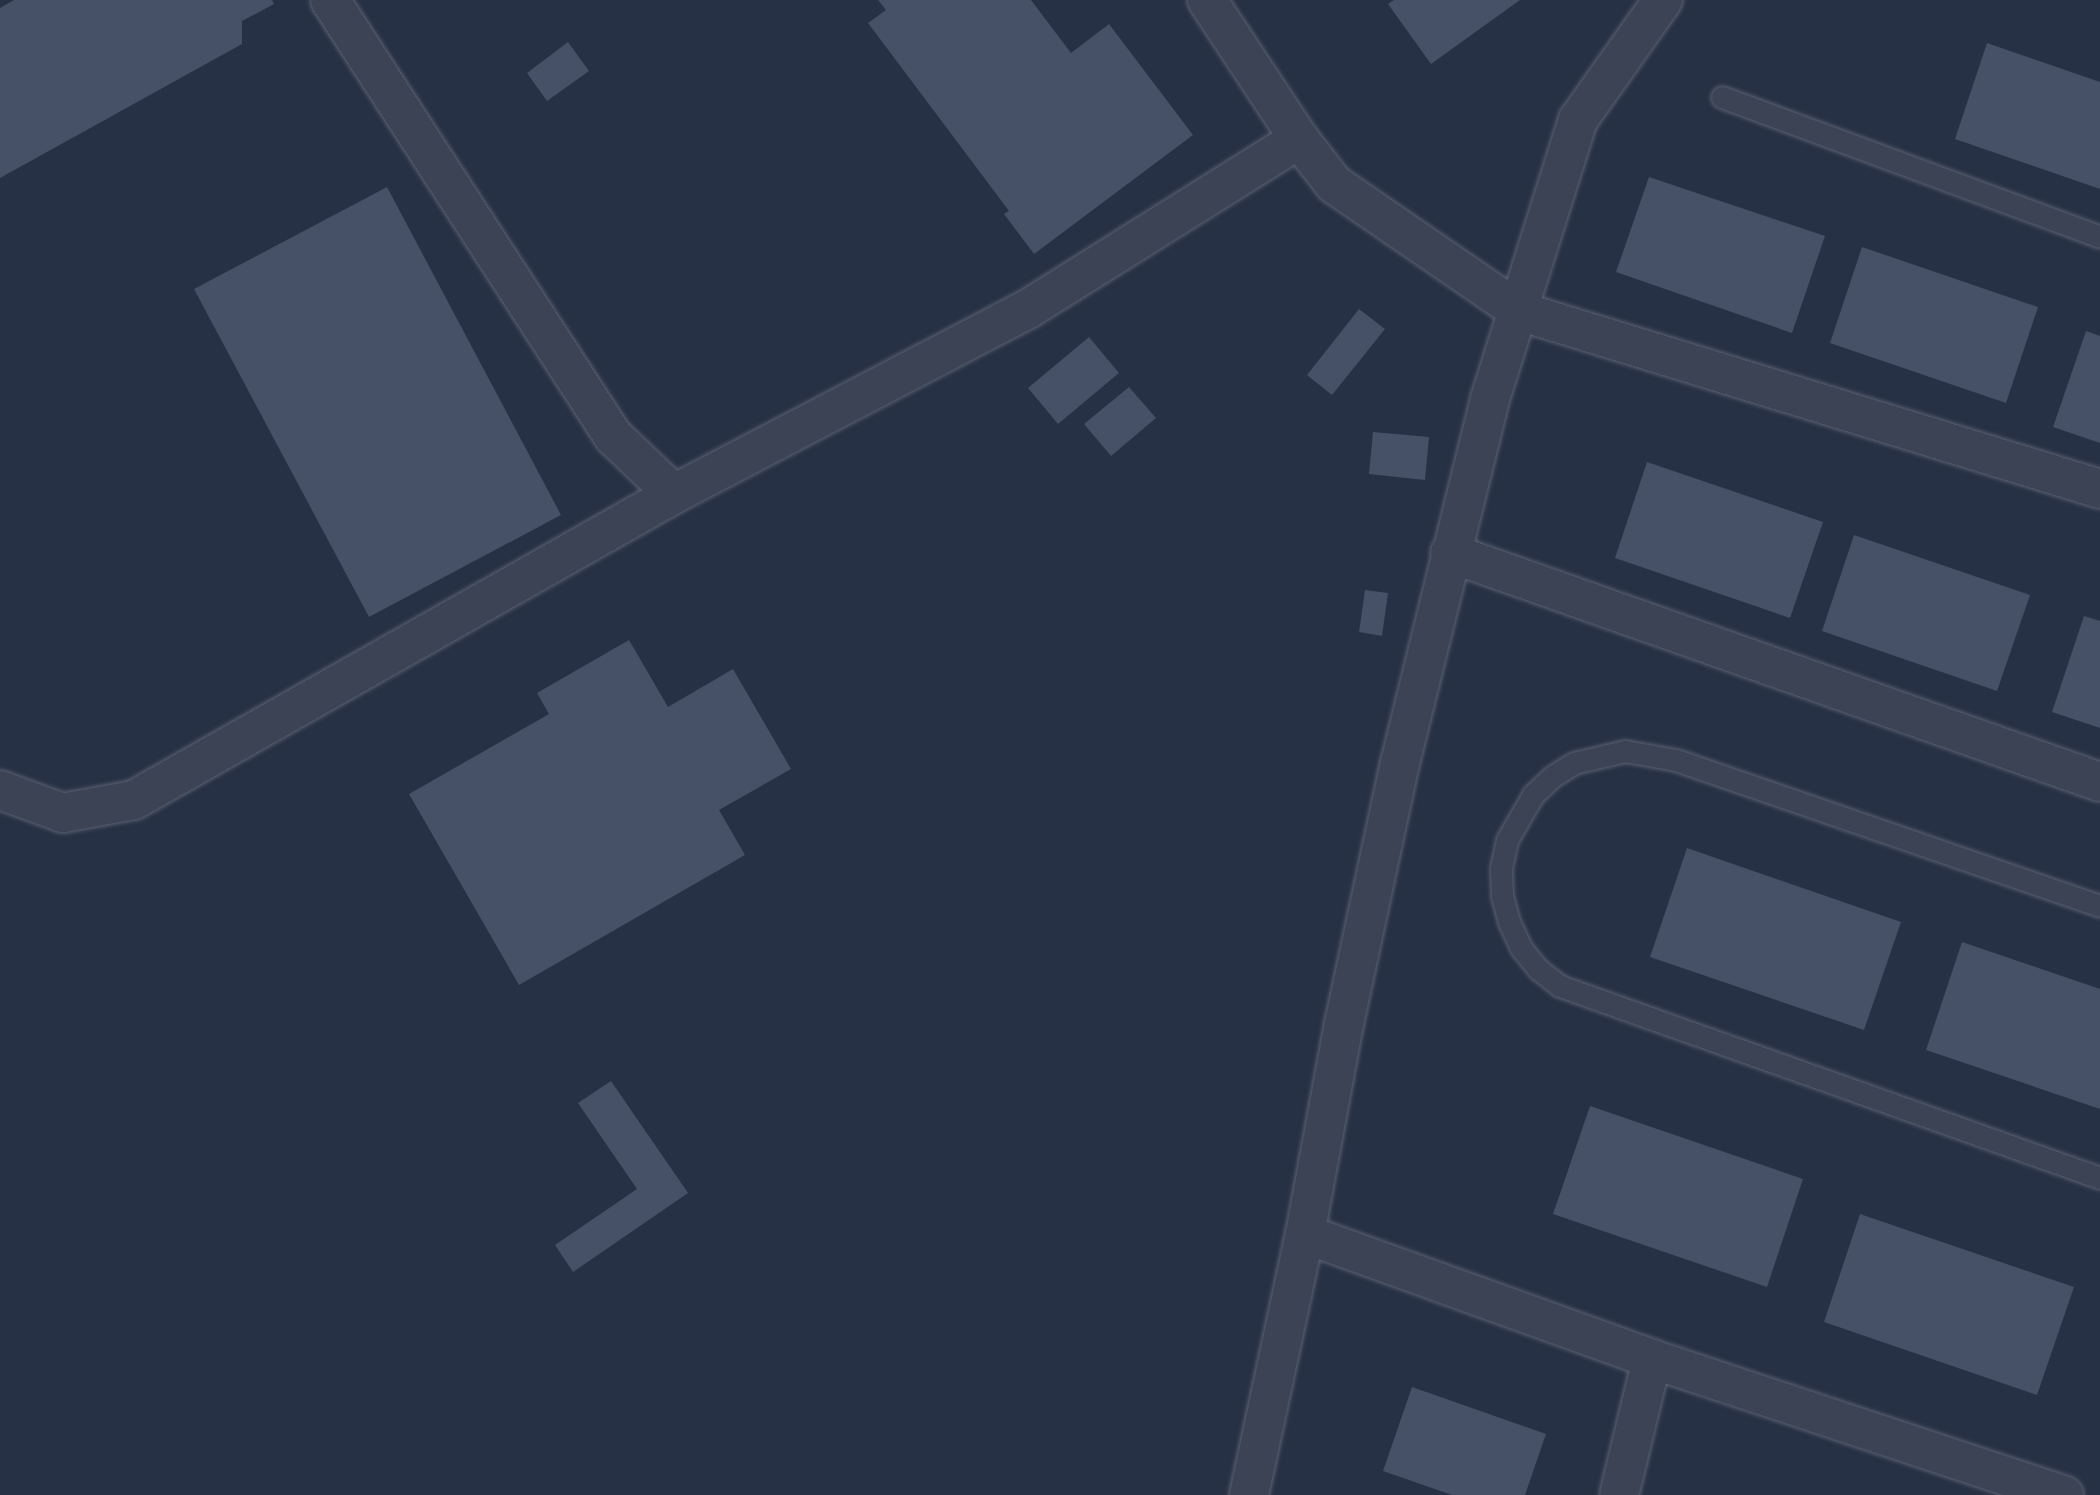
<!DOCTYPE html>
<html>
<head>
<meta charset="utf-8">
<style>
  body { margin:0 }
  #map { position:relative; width:2100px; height:1495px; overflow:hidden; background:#273145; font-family:"Open Sans",sans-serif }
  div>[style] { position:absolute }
  .building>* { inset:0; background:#465067 }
  .roads { filter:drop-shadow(0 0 2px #5a6172) drop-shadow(0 0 2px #5a6172) }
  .service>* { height:21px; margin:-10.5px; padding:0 10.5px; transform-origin:10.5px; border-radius:10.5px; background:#3b4354 }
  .minor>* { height:38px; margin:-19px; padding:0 19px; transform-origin:19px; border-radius:19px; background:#3b4354 }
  span { translate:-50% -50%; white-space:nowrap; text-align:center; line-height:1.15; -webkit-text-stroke:5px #20283a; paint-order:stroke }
</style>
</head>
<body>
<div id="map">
  <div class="building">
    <i style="clip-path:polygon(14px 0,272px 0,274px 4px,242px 21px,242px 44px,0 178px,0 8px)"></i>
    <i style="clip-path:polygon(878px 0,1031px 0,1071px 53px,1109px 24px,1193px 135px,1034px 254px,1004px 214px,1009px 211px,868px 23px,886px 10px)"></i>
    <i style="clip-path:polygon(1394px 0,1520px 0,1431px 64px,1388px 4px)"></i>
    <i style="clip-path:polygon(568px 42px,589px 71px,547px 101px,527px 73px)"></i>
    <i style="clip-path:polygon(1987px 43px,2100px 82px,2100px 189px,1955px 139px)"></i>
    <i style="clip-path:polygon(1649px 177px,1825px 236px,1792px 333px,1616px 272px)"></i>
    <i style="clip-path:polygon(387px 187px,561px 515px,369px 617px,194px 289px)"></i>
    <i style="clip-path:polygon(1862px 247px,2038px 307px,2006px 403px,1830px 343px)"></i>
    <i style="clip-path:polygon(1359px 309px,1385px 329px,1332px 395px,1307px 375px)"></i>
    <i style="clip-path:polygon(2086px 331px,2100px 336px,2100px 443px,2053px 427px)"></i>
    <i style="clip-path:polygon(1089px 337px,1119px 373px,1058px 424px,1028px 388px)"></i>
    <i style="clip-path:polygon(1129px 387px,1156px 418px,1111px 456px,1084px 424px)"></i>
    <i style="clip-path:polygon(1373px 432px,1429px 437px,1425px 480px,1369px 474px)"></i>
    <i style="clip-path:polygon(1647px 462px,1823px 522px,1790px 618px,1615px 558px)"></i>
    <i style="clip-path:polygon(1854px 535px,2030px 595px,1997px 691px,1822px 631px)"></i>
    <i style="clip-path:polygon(1365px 590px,1388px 593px,1382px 636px,1359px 632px)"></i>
    <i style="clip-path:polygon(2084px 616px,2100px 621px,2100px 728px,2052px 712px)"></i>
    <i style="clip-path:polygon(629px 640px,668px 707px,733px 669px,791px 769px,719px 810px,745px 855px,519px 985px,409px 794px,549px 714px,537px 693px)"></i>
    <i style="clip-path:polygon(1687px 848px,1901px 922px,1864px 1030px,1650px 957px)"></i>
    <i style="clip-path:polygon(1962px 942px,2100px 989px,2100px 1109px,1926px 1050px)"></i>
    <i style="clip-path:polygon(611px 1081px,688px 1193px,573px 1272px,555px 1245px,637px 1189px,578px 1103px)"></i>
    <i style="clip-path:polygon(1590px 1106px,1803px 1179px,1767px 1287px,1553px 1214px)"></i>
    <i style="clip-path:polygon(1860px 1214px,2074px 1287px,2037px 1395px,1824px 1322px)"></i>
    <i style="clip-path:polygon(1412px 1387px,1546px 1434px,1525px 1495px,1452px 1495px,1383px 1471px)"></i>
  </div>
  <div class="roads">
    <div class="service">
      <i style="left:1722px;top:97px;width:403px;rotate:20.3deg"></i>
      <i style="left:2100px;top:906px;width:448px;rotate:-161deg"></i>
      <i style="left:1676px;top:760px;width:52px;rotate:-170deg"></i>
      <i style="left:1625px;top:751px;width:52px;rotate:166.8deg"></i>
      <i style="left:1574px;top:763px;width:26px;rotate:148deg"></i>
      <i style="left:1552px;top:777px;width:26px;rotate:137deg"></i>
      <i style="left:1533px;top:795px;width:52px;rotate:120deg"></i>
      <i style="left:1507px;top:840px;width:29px;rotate:102deg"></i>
      <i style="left:1501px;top:868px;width:28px;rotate:88deg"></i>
      <i style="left:1502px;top:896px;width:27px;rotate:75deg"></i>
      <i style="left:1509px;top:922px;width:29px;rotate:65deg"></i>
      <i style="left:1521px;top:948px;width:27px;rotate:51deg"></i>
      <i style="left:1538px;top:969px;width:28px;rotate:38deg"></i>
      <i style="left:1560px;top:986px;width:573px;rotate:19.57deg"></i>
    </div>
    <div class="minor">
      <i style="left:330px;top:0;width:520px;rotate:57.01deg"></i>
      <i style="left:613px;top:436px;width:84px;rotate:43.6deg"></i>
      <i style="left:674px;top:494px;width:399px;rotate:-27.6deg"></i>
      <i style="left:1028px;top:309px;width:320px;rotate:-32.1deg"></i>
      <i style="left:1207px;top:0;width:167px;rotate:56.5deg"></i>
      <i style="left:1299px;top:139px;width:57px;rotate:52.1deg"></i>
      <i style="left:1334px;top:184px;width:224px;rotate:34.5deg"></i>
      <i style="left:1519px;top:311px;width:608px;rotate:17.03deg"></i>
      <i style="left:1450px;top:553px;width:689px;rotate:19.41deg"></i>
      <i style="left:0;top:790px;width:67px;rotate:20.1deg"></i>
      <i style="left:63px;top:813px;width:72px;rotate:-10.4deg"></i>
      <i style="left:134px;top:800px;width:621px;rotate:-29.54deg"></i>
      <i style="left:1305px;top:1234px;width:214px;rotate:-79.5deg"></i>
      <i style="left:1344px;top:1024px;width:267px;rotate:-77.9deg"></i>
      <i style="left:1400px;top:763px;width:375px;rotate:-76.1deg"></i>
      <i style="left:1490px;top:399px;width:293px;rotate:-72.5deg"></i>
      <i style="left:1578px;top:120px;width:147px;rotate:-54.7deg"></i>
      <i style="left:1652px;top:1359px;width:434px;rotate:18.3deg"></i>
      <i style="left:1249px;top:1495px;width:267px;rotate:-77.9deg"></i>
      <i style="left:1305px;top:1234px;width:369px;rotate:19.8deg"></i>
      <i style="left:1652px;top:1359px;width:140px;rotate:103.6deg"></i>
    </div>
  </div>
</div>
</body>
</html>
